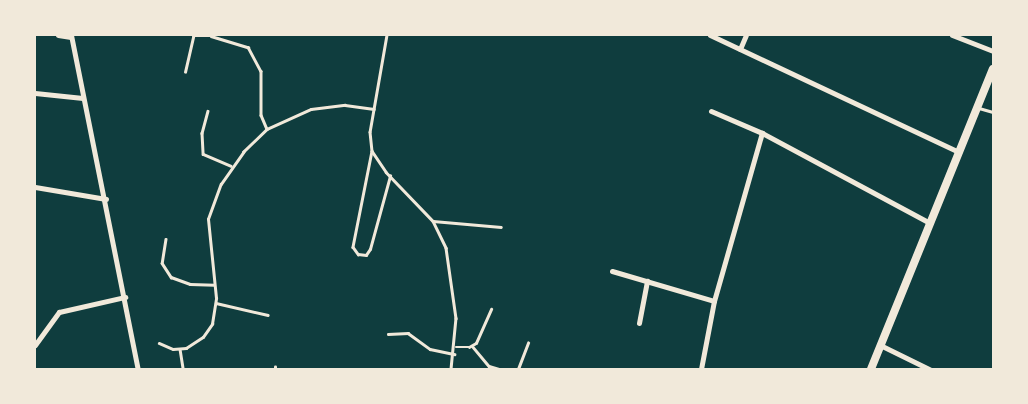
<!DOCTYPE html>
<html>
<head>
<meta charset="utf-8">
<style>
  body { margin:0 }
  #map { position:relative; width:1028px; height:404px; overflow:hidden; background:#0f3d3e; font-family:Rubik,sans-serif }
  div>[style] { position:absolute }
  .service>* { height:2.5px; margin:-1.25px; padding:0 1.25px; transform-origin:1.25px; border-radius:1.25px; background:#f1e9da }
  .minor>* { height:5px; margin:-2.5px; padding:0 2.5px; transform-origin:2.5px; border-radius:2.5px; background:#f1e9da }
  .primary>* { height:8px; margin:-4px; padding:0 4px; transform-origin:4px; border-radius:4px; background:#f1e9da }
  span { translate:-50% -50%; white-space:nowrap; text-align:center; line-height:1.15; -webkit-text-stroke:4px #f1e9da; paint-order:stroke }
  .frame { position:absolute; inset:0; border:36px solid #f1e9da; pointer-events:none }
</style>
</head>
<body>
<div id="map">
  <div class="service">
    <i style="left:387px;top:35px;width:98px;rotate:99.9deg"></i>
    <i style="left:370px;top:132px;width:19px;rotate:84deg"></i>
    <i style="left:372px;top:151px;width:25px;rotate:56deg"></i>
    <i style="left:386px;top:172px;width:68px;rotate:46.2deg"></i>
    <i style="left:433px;top:221px;width:30px;rotate:64deg"></i>
    <i style="left:446px;top:248px;width:71px;rotate:81.9deg"></i>
    <i style="left:456px;top:318px;width:51px;rotate:95.6deg"></i>
    <i style="left:185px;top:72px;width:37px;rotate:-77deg"></i>
    <i style="left:193px;top:36px;width:18px"></i>
    <i style="left:211px;top:36px;width:39px;rotate:17deg"></i>
    <i style="left:248px;top:47px;width:27px;rotate:62deg"></i>
    <i style="left:261px;top:71px;width:44px;rotate:90deg"></i>
    <i style="left:261px;top:115px;width:15px;rotate:67deg"></i>
    <i style="left:979px;top:108px;width:15px;rotate:16deg"></i>
    <i style="left:208px;top:111px;width:23px;rotate:105deg"></i>
    <i style="left:202px;top:133px;width:21px;rotate:87deg"></i>
    <i style="left:203px;top:154px;width:30px;rotate:23deg"></i>
    <i style="left:372px;top:151px;width:98px;rotate:101.2deg"></i>
    <i style="left:353px;top:247px;width:9px;rotate:54deg"></i>
    <i style="left:358px;top:254px;width:8px;rotate:7deg"></i>
    <i style="left:366px;top:255px;width:7px;rotate:-56deg"></i>
    <i style="left:370px;top:249px;width:76px;rotate:-74.7deg"></i>
    <i style="left:433px;top:221px;width:68px;rotate:5deg"></i>
    <i style="left:166px;top:239px;width:24px;rotate:99deg"></i>
    <i style="left:162px;top:263px;width:17px;rotate:57deg"></i>
    <i style="left:171px;top:277px;width:20px;rotate:20deg"></i>
    <i style="left:190px;top:284px;width:24px;rotate:2deg"></i>
    <i style="left:216px;top:303px;width:53px;rotate:13deg"></i>
    <i style="left:388px;top:334px;width:20px;rotate:-3deg"></i>
    <i style="left:408px;top:333px;width:27px;rotate:36deg"></i>
    <i style="left:430px;top:349px;width:25px;rotate:12deg"></i>
    <i style="left:159px;top:343px;width:15px;rotate:23deg"></i>
    <i style="left:173px;top:349px;width:13px;rotate:-4deg"></i>
    <i style="left:186px;top:348px;width:20px;rotate:-33deg"></i>
    <i style="left:203px;top:337px;width:16px;rotate:-55deg"></i>
    <i style="left:212px;top:324px;width:26px;rotate:-81deg"></i>
    <i style="left:216px;top:298px;width:79px;rotate:-95.8deg"></i>
    <i style="left:208px;top:219px;width:37px;rotate:-70deg"></i>
    <i style="left:221px;top:184px;width:39px;rotate:-55deg"></i>
    <i style="left:243px;top:152px;width:33px;rotate:-44deg"></i>
    <i style="left:267px;top:129px;width:48px;rotate:-24.4deg"></i>
    <i style="left:311px;top:109px;width:34px;rotate:-7deg"></i>
    <i style="left:345px;top:105px;width:29px;rotate:8deg"></i>
    <i style="left:456px;top:347px;width:13px"></i>
    <i style="left:469px;top:347px;width:8px;rotate:-30deg"></i>
    <i style="left:476px;top:343px;width:37px;rotate:-66deg"></i>
    <i style="left:473px;top:347px;width:25px;rotate:50deg"></i>
    <i style="left:489px;top:366px;width:10px;rotate:17deg"></i>
    <i style="left:180px;top:349px;width:20px;rotate:81deg"></i>
    <i style="left:275px;top:369px;width:2px;rotate:-90deg"></i>
    <i style="left:518px;top:369px;width:28px;rotate:-69deg"></i>
  </div>
  <div class="minor">
    <i style="left:58px;top:35px;width:13px;rotate:9deg"></i>
    <i style="left:71px;top:35px;width:341px;rotate:78.7deg"></i>
    <i style="left:710px;top:35px;width:275px;rotate:25.2deg"></i>
    <i style="left:952px;top:35px;width:44px;rotate:21.3deg"></i>
    <i style="left:740px;top:49px;width:15px;rotate:-67deg"></i>
    <i style="left:35px;top:93px;width:48px;rotate:5.9deg"></i>
    <i style="left:711px;top:111px;width:56px;rotate:23.3deg"></i>
    <i style="left:35px;top:187px;width:72px;rotate:9.6deg"></i>
    <i style="left:612px;top:271px;width:106px;rotate:16.4deg"></i>
    <i style="left:639px;top:323px;width:43px;rotate:-79.2deg"></i>
    <i style="left:35px;top:345px;width:41px;rotate:-54deg"></i>
    <i style="left:59px;top:312px;width:68px;rotate:-12.8deg"></i>
    <i style="left:880px;top:345px;width:55px;rotate:26.1deg"></i>
    <i style="left:701px;top:369px;width:69px;rotate:-79.2deg"></i>
    <i style="left:714px;top:301px;width:175px;rotate:-74.1deg"></i>
    <i style="left:762px;top:133px;width:191px;rotate:28.2deg"></i>
  </div>
  <div class="primary">
    <i style="left:871px;top:369px;width:324px;rotate:-67.9deg"></i>
  </div>
  <div class="frame"></div>
</div>
</body>
</html>
